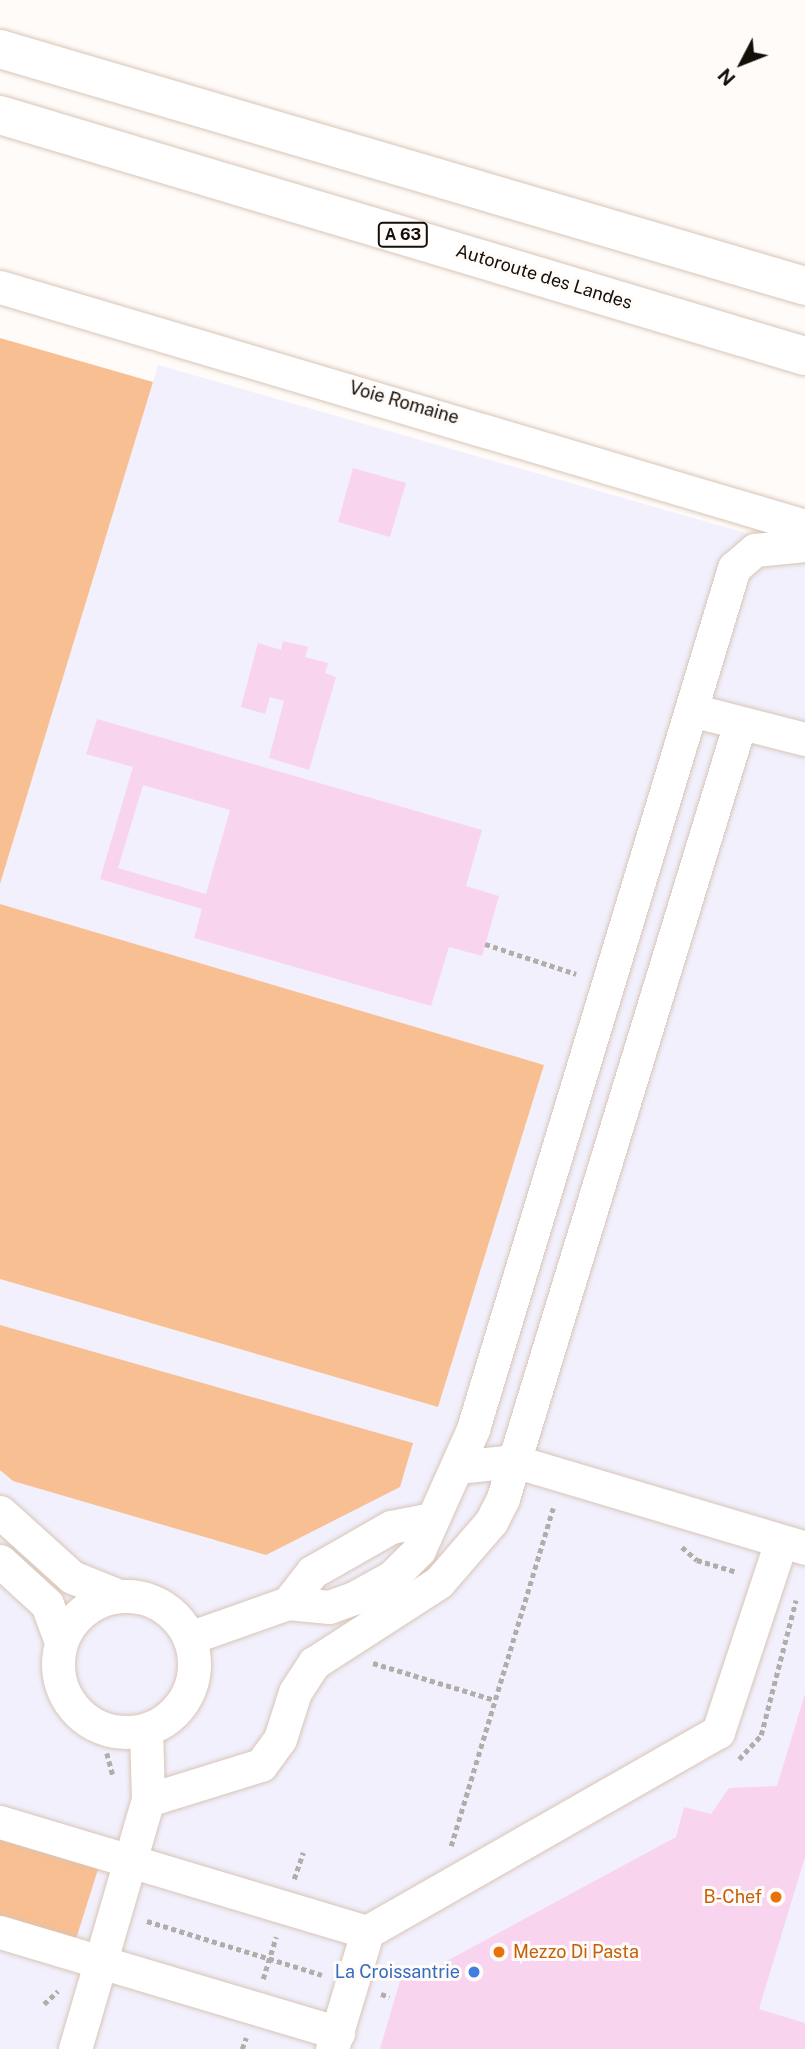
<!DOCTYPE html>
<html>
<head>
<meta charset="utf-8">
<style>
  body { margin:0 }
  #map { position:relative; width:805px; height:2049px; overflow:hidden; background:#fffbf8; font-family:"Public Sans",sans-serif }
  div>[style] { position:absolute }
  .commercial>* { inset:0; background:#f2f0fd }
  .green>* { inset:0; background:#f8bf92 }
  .building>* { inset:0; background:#f9d4ee }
  .path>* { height:4.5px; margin-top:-2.25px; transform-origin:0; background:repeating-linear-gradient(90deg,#b2ada9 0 5px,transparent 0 8.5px) }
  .roads { filter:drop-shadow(0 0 2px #d8c5b6) drop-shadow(0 0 2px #d8c5b6) }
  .minor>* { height:33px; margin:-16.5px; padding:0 16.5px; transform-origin:16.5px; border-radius:16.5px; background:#fff }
  .minor>.ring { margin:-16.5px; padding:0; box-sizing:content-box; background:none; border:33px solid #fff; border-radius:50% }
  .highway>* { height:38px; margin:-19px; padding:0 19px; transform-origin:19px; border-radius:19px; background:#fff }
  .dots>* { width:19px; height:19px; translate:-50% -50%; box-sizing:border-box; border:4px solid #fffbf8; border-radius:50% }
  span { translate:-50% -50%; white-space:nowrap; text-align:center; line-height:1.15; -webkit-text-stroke:6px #fffbf8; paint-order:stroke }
  .shield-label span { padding:2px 5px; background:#fffbf8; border:2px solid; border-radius:5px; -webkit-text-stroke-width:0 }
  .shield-label { font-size:16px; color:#150f09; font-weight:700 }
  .street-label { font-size:18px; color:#150f09 }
  .food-label { font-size:18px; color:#c56008 }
  .right { translate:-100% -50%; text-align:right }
  .left { translate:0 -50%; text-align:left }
  .shop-label { font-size:18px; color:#366cbe }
  .north { position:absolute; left:707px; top:28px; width:70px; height:70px; -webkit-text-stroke:5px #fffbf8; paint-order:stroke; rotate:228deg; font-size:19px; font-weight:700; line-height:28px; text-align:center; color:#150f09 }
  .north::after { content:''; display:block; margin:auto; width:24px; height:32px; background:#150f09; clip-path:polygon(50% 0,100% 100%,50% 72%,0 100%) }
</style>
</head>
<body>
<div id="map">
  <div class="commercial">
    <i style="clip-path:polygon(158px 365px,805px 550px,805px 2049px,0 2049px,0 1279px,438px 1407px,544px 1065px,0 904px,0 884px)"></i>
  </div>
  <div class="green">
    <i style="clip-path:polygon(0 338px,153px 382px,0 884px)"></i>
    <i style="clip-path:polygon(0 904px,544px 1065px,438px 1407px,0 1279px)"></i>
    <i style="clip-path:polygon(0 1325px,413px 1443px,400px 1487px,266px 1555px,13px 1481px,0 1470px)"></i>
    <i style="clip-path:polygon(0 1836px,99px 1866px,76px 1939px,0 1916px)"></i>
  </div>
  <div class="building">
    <i style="clip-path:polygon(353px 468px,406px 483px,390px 537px,338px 522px)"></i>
    <i style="clip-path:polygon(283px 641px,308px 647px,305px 657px,328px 663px,325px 673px,336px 677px,309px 770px,269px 758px,284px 701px,270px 697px,265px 714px,241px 707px,258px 643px,281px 650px)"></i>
    <i style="clip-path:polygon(evenodd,97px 719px,482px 830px,466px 886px,499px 896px,482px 956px,449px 947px,431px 1006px,194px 938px,202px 909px,100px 879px,133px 767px,86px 754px,97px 719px,143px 785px,230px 810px,206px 894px,118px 868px,143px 785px)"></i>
    <i style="clip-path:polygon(805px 1694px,805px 1857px,759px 2009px,805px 2023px,805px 2049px,380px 2049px,402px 1974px,439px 1975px,443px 1963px,676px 1837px,684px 1807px,711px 1814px,729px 1788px,777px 1786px)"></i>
  </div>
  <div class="path">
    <i style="left:485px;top:944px;width:96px;rotate:18.2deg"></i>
    <i style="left:682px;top:1547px;width:20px;rotate:41deg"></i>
    <i style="left:697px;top:1560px;width:42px;rotate:16.7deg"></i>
    <i style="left:373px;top:1663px;width:127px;rotate:16.9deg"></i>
    <i style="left:107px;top:1753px;width:24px;rotate:75deg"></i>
    <i style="left:739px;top:1759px;width:33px;rotate:-47deg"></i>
    <i style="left:761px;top:1735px;width:139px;rotate:-75.5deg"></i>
    <i style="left:451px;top:1846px;width:353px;rotate:-73.2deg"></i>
    <i style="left:294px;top:1879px;width:28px;rotate:-71deg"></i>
    <i style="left:147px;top:1921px;width:183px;rotate:17.1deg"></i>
    <i style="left:263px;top:1979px;width:44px;rotate:-72.8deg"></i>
    <i style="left:381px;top:1994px;width:9px;rotate:18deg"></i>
    <i style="left:44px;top:2004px;width:19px;rotate:-43deg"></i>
    <i style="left:242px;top:2049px;width:12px;rotate:-70deg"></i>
  </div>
  <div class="roads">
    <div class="minor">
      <i style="left:0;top:287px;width:840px;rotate:16.54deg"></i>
      <i style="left:692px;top:710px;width:117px;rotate:14.4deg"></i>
      <i style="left:457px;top:1467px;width:57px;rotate:-6deg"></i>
      <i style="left:514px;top:1461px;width:304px;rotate:16.6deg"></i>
      <i style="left:0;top:1512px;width:97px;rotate:42.1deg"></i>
      <i style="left:72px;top:1577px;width:51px;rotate:22deg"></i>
      <i style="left:0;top:1561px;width:64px;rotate:42.5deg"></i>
      <i style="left:47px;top:1604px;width:40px;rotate:69.8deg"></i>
      <i class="ring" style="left:58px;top:1596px;width:103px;height:103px"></i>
      <i style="left:288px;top:1603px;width:39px;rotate:-52deg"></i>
      <i style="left:312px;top:1572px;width:91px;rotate:-29.7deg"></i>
      <i style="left:391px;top:1527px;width:38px;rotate:-11deg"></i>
      <i style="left:189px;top:1638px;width:105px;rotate:-19.5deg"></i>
      <i style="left:288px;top:1603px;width:41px;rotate:5.6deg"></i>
      <i style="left:329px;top:1607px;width:27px;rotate:-20deg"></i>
      <i style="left:354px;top:1598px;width:43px;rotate:-28.9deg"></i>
      <i style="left:392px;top:1577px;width:38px;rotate:-45deg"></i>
      <i style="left:419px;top:1550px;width:133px;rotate:-65.9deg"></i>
      <i style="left:473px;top:1429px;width:900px;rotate:-73.14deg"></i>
      <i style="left:734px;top:568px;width:28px;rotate:-41deg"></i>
      <i style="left:755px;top:550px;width:50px;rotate:-5.7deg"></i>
      <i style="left:148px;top:1800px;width:118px;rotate:-17.2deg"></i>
      <i style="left:261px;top:1765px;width:32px;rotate:-54deg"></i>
      <i style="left:280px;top:1739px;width:49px;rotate:-72.3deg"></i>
      <i style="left:295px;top:1692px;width:35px;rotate:-57deg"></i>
      <i style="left:314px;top:1663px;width:149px;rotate:-32.9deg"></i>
      <i style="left:439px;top:1582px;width:79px;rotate:-49.1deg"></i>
      <i style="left:491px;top:1522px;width:27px;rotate:-63deg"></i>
      <i style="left:503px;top:1498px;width:807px;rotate:-73deg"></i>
      <i style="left:0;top:1822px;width:383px;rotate:16.7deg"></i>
      <i style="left:0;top:1932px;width:353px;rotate:16.6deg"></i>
      <i style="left:75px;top:2049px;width:259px;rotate:-73.7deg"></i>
      <i style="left:148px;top:1800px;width:70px;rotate:-91.6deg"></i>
      <i style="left:332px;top:2049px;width:122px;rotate:-73.3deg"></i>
      <i style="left:367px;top:1932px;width:404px;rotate:-29.7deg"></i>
      <i style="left:718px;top:1732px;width:201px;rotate:-71.7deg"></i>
    </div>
    <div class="highway">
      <i style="left:0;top:49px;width:839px;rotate:16.4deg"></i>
      <i style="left:0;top:115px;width:840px;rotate:16.67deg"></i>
    </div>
  </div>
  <div class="dots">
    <i style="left:776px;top:1897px;background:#e8710a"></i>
    <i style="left:499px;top:1952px;background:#e8710a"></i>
    <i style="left:474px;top:1972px;background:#3f7fe0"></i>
  </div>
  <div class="shield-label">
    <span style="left:403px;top:235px">A 63</span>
  </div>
  <div class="street-label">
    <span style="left:544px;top:277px;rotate:17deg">Autoroute des Landes</span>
    <span style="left:404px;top:403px;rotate:16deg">Voie Romaine</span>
  </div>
  <div class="food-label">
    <span class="right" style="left:762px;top:1897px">B-Chef</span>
    <span class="left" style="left:513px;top:1952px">Mezzo Di Pasta</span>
  </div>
  <div class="shop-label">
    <span class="right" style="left:460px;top:1972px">La Croissantrie</span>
  </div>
  <div class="north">N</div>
</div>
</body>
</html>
